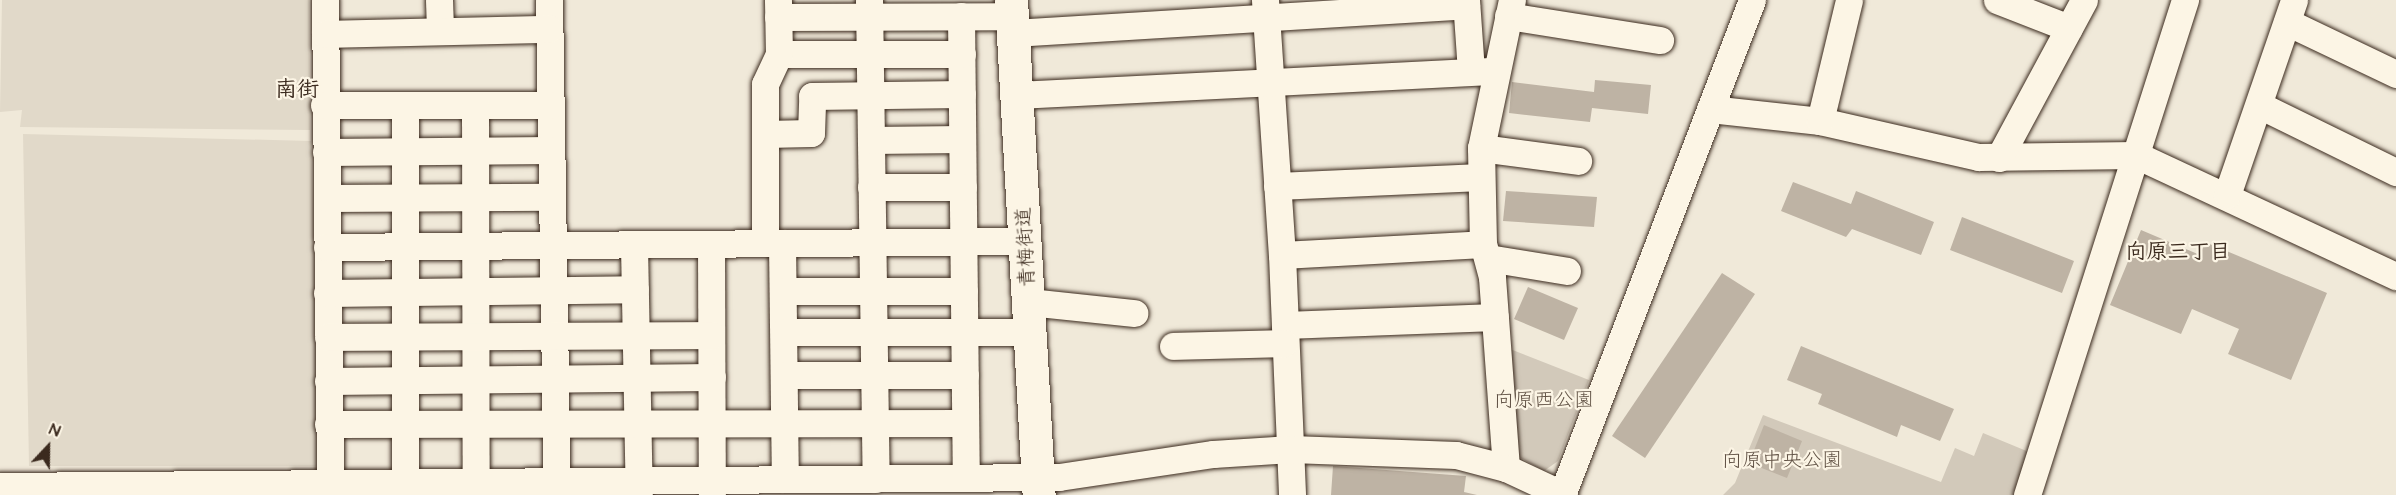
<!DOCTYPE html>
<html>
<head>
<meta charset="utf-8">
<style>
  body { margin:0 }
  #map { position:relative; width:2396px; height:495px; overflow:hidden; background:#f0e9d9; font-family:"Architects Daughter","Klee One",sans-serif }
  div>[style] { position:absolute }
  .built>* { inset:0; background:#e1d9c9 }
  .green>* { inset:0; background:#d2c9ba }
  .building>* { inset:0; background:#beb3a4 }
  .roads { filter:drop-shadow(0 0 2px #3b2a1e) drop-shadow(0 0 2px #3b2a1e) }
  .minor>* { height:27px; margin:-13.5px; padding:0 13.5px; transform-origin:13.5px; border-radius:13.5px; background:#fcf5e5 }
  .major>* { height:33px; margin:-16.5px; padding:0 16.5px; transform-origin:16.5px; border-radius:16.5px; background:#fcf5e5 }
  span { translate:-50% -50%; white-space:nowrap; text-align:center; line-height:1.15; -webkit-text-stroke:4.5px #fcf5e5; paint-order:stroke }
  .street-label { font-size:20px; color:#3b2a1e }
  .park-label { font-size:20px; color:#615245 }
  .neighbourhood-label { font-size:21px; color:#3b2a1e; font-weight:700 }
  .quarter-label { font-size:22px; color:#3b2a1e; font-weight:700 }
  .north { position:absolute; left:18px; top:417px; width:60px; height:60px; -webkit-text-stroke:4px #fcf5e5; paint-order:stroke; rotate:22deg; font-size:16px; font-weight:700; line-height:24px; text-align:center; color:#3b2a1e }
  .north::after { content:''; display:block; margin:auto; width:21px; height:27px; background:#3b2a1e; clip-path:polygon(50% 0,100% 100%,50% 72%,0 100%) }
</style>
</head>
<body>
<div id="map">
  <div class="built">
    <i style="clip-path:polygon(2px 0,309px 0,310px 130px,20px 127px,22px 110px,0 112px)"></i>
    <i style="clip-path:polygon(23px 134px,311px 141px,320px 466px,29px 466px)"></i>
  </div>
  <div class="green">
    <i style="clip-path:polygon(1505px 347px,1589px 380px,1558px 461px,1544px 471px,1514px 454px)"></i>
    <i style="clip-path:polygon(1763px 415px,1941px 482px,1955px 448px,1974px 456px,1983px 433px,2029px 452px,2016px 495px,1723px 495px,1735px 483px)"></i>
  </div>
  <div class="building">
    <i style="clip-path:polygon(1595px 80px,1651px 85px,1648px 114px,1592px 108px,1590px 122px,1509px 113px,1512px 82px,1594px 92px)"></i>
    <i style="clip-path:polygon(1793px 182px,1851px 204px,1856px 191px,1934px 222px,1921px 255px,1852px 229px,1846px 237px,1781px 211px)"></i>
    <i style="clip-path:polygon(1506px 191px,1597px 197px,1594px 227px,1503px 221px)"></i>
    <i style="clip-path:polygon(1962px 217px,2074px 261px,2062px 293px,1950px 250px)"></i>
    <i style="clip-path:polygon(2141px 230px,2200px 255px,2205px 242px,2327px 293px,2291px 380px,2228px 354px,2239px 329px,2192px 309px,2181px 334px,2110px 305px)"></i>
    <i style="clip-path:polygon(1722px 273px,1755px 294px,1645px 458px,1612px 436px)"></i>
    <i style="clip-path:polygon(1528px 287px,1578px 308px,1564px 340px,1514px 319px)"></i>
    <i style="clip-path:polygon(1801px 346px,1954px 409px,1940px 441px,1901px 425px,1897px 437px,1818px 404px,1822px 394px,1787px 380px)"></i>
    <i style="clip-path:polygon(1764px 425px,1802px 441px,1787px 478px,1749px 463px)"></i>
    <i style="clip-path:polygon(1333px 466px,1466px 476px,1464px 492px,1477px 495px,1331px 495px)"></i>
  </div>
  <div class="roads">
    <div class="minor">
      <i style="left:325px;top:0;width:495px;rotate:89.4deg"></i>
      <i style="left:439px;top:0;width:30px;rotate:88deg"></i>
      <i style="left:549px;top:0;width:495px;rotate:89.1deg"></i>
      <i style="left:869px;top:0;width:479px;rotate:89.2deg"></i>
      <i style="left:1265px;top:0;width:256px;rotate:86.2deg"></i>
      <i style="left:1282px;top:255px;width:240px;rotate:87.6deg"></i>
      <i style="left:1466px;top:0;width:71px;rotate:86deg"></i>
      <i style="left:1997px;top:0;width:77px;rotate:21.3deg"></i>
      <i style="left:961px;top:16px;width:462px;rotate:89.4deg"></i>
      <i style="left:1508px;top:16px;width:154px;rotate:9deg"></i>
      <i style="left:778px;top:17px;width:234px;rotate:-0.2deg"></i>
      <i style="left:2287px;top:22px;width:121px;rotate:25.5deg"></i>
      <i style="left:1013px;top:33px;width:454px;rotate:-3.5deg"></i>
      <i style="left:325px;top:34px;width:224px;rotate:-1.3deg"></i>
      <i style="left:779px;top:54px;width:183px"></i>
      <i style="left:1017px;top:95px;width:479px;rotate:-2.9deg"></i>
      <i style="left:324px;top:105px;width:227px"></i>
      <i style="left:475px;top:105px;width:390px;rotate:89.9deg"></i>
      <i style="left:2259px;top:105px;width:153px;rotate:26.1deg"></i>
      <i style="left:1710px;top:109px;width:111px;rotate:6.2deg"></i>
      <i style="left:1820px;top:121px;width:163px;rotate:12.8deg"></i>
      <i style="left:1979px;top:157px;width:157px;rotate:-0.7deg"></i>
      <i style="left:2136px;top:155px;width:287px;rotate:25deg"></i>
      <i style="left:1820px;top:121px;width:124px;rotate:-76.5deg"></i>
      <i style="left:765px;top:134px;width:46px;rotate:-1.2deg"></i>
      <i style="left:811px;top:133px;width:37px;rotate:-88deg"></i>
      <i style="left:812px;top:96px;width:150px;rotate:-0.8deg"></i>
      <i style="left:871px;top:140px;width:91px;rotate:-0.6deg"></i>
      <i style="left:1481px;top:148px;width:98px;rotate:7.6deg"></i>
      <i style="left:326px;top:152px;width:225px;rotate:-0.5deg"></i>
      <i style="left:1999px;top:158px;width:179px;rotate:-61.7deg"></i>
      <i style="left:1277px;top:186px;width:204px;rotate:-2.5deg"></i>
      <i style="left:871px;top:187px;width:92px"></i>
      <i style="left:2227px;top:195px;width:206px;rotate:-71deg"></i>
      <i style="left:327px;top:198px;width:225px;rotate:-0.3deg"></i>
      <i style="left:765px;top:243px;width:159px;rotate:-90deg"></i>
      <i style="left:765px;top:84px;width:33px;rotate:-65deg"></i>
      <i style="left:779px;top:54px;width:54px;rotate:-91.1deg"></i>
      <i style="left:782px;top:243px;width:236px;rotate:89.3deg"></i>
      <i style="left:711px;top:244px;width:251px;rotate:89.8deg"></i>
      <i style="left:634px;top:245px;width:250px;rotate:88.9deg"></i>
      <i style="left:327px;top:247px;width:698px;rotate:-0.49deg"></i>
      <i style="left:1282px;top:255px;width:201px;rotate:-3.1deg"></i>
      <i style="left:1488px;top:258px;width:80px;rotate:9.3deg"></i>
      <i style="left:783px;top:291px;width:181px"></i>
      <i style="left:327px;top:293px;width:308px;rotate:-0.7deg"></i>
      <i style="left:1029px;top:302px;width:106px;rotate:6deg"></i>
      <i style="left:1285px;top:325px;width:210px;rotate:-2.2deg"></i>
      <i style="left:784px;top:332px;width:246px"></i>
      <i style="left:328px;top:337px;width:383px;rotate:-0.3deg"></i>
      <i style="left:1173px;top:346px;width:111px;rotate:-1.5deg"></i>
      <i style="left:784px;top:375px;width:181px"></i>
      <i style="left:328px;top:381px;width:384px;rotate:-0.6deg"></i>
      <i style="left:328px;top:424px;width:637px;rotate:-0.09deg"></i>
      <i style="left:1506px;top:468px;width:192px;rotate:-94.2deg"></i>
      <i style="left:1492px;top:277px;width:34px;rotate:-105deg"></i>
      <i style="left:1483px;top:244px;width:96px;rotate:-91.2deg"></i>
      <i style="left:1481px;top:148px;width:151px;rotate:-78.2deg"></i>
      <i style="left:0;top:486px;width:1059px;rotate:-0.49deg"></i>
      <i style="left:1059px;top:477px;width:156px;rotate:-8.5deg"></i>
      <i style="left:1213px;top:454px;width:78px;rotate:-3.7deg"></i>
      <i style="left:1291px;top:449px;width:165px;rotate:2.1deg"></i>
      <i style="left:1456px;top:455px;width:52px;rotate:14.6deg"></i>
      <i style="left:1506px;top:468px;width:64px;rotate:25deg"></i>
      <i style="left:405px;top:495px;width:390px;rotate:-90deg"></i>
      <i style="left:1562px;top:495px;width:530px;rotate:-69deg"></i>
      <i style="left:2027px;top:495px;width:520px;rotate:-72.3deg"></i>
    </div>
    <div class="major">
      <i style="left:1011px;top:0;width:496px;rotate:86.8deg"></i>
    </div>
  </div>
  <div class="street-label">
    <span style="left:1026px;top:247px;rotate:-93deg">青梅街道</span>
  </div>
  <div class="park-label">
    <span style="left:1544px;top:400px">向原西公園</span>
    <span style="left:1782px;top:460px">向原中央公園</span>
  </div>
  <div class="neighbourhood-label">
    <span style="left:2178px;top:252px">向原三丁目</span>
  </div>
  <div class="quarter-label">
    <span style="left:297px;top:90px">南街</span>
  </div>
  <div class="north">N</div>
</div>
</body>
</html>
